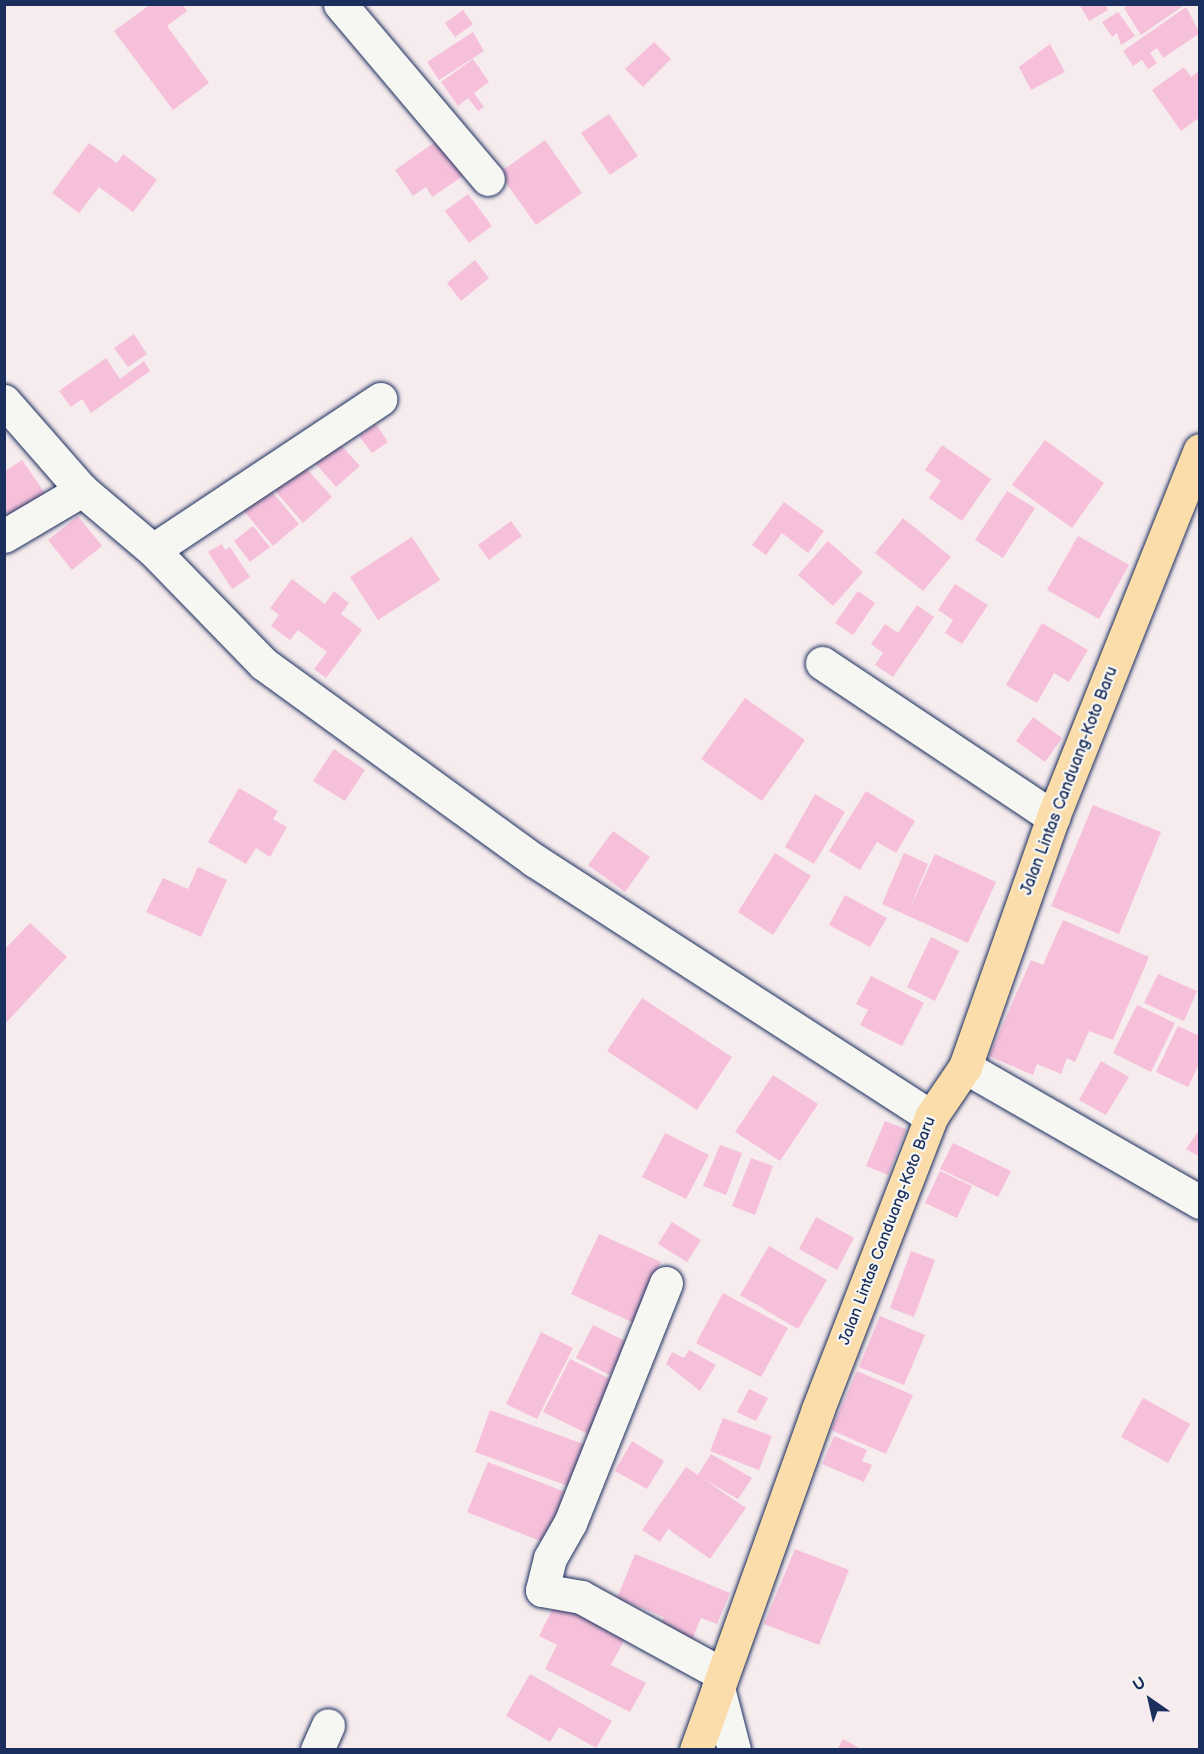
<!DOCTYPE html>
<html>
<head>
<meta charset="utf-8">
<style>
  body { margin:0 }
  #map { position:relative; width:1204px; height:1754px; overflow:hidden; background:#f6ebed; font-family:"Balsamiq Sans",sans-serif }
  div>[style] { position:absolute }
  .building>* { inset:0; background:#f6c0db }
  .roads { filter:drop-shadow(0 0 2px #1b2f5e) drop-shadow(0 0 2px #1b2f5e) }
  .minor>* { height:33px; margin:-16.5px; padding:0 16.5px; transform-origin:16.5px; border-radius:16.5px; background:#f6f6f2 }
  .major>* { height:33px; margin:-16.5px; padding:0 16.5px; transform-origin:16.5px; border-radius:16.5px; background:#faddab }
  span { translate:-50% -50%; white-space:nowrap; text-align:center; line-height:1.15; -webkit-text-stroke:4.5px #f6f6f2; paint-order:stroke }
  .street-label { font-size:16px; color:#1b2f5e }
  .frame { position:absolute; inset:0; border:6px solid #1b2f5e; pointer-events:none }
  .north { position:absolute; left:1120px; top:1670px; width:60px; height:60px; -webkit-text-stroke:4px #f6f6f2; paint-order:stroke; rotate:326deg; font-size:16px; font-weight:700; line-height:24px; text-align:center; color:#1b2f5e }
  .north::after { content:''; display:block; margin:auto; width:21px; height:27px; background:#1b2f5e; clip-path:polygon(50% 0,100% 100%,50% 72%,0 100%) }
</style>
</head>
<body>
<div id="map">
  <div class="building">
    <i style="clip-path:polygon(151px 4px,182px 4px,187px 11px,167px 26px,209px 83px,173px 110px,114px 31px)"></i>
    <i style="clip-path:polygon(1079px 4px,1105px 4px,1108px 10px,1089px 21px)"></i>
    <i style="clip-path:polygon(1129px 4px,1182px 4px,1183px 6px,1141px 35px,1124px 8px)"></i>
    <i style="clip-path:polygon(1186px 7px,1200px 33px,1163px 58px,1157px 48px,1150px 53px,1157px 63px,1148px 69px,1142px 60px,1133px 66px,1123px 51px)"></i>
    <i style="clip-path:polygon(463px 10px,473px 24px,455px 37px,445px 23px)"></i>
    <i style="clip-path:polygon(1118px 12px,1135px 36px,1121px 45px,1117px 33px,1112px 37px,1102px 22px)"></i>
    <i style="clip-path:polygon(473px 32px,484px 51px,439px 80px,427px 62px)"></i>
    <i style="clip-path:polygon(654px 42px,671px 59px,643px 87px,625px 69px)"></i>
    <i style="clip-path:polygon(1050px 44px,1065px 72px,1031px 90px,1019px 67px)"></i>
    <i style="clip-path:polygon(473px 59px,489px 82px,474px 93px,484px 107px,478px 111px,468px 98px,458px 106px,441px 82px)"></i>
    <i style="clip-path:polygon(1184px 67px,1191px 77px,1200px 70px,1200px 117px,1181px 131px,1152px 90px)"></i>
    <i style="clip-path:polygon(609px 114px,638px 156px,610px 175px,581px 133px)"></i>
    <i style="clip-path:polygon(438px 140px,463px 176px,432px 197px,426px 187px,413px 196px,395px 170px)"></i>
    <i style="clip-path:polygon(545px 140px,582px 193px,536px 225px,499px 173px)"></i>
    <i style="clip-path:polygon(89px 143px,117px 163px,123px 154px,157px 180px,133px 212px,99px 187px,79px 213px,52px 193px)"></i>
    <i style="clip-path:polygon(468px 194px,492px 226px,469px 243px,445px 211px)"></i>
    <i style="clip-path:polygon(475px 260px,489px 278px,461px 301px,447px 283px)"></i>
    <i style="clip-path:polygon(134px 334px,147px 354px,128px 367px,114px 348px)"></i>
    <i style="clip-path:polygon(106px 358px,120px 379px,144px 361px,150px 371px,91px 413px,82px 399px,71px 407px,59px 391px)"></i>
    <i style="clip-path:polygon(376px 424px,388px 442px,372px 453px,359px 436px)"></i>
    <i style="clip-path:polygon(1045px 440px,1104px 483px,1072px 528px,1012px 485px)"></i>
    <i style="clip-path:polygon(339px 443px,360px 466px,336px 487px,316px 464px)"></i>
    <i style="clip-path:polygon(942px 445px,991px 479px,962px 521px,929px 498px,941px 481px,925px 470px)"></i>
    <i style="clip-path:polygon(22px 460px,49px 499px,4px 528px,4px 472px)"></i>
    <i style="clip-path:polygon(299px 460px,332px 497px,303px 523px,270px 485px)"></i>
    <i style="clip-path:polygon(269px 488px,299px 524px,273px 546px,243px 510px)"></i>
    <i style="clip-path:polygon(1007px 491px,1035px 508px,1003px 558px,975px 540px)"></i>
    <i style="clip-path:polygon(784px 502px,824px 531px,808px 553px,782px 533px,766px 555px,752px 545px)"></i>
    <i style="clip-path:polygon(78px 516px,102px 546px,72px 570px,48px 540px)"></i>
    <i style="clip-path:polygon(903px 518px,951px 557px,923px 591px,875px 553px)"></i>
    <i style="clip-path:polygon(511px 521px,522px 536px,489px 560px,478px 545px)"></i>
    <i style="clip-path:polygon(253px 526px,270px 547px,250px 562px,234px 541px)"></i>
    <i style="clip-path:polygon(1078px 536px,1129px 565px,1099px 619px,1047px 590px)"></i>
    <i style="clip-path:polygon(412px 537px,440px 580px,378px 620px,350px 577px)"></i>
    <i style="clip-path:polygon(828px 541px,863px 572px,833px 606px,798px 575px)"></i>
    <i style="clip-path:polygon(222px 544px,225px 550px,230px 547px,250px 577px,232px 589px,208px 552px)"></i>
    <i style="clip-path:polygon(292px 579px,325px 604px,334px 591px,349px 603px,341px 614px,362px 630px,326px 678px,314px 669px,327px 652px,298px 630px,290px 640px,271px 626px,279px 615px,270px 608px)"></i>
    <i style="clip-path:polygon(955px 584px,988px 605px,962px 644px,945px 633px,953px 620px,938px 610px)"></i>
    <i style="clip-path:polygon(858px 591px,875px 603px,853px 635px,835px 623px)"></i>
    <i style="clip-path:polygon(917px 605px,934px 617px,893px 677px,875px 665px,883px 653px,871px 644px,885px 624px,898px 633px)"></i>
    <i style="clip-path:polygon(1042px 623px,1088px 650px,1069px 682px,1054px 673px,1037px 703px,1006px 685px)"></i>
    <i style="clip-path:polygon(745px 698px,805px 740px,762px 801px,701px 759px)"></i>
    <i style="clip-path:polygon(1033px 717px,1062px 738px,1045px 762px,1016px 741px)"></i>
    <i style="clip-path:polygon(334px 749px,365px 770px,345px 801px,313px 781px)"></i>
    <i style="clip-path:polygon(239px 788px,278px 811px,273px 819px,287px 827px,270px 857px,256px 848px,246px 864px,208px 842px)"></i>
    <i style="clip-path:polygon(866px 791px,915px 821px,896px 853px,877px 842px,860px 870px,829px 851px)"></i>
    <i style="clip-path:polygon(815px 794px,845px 812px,814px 864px,785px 847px)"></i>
    <i style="clip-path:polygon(1093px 805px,1161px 832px,1119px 934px,1051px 906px)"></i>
    <i style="clip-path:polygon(613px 831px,650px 857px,625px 892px,588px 865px)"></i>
    <i style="clip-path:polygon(775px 853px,811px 876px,773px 935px,738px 912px)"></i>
    <i style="clip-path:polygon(904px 853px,928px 864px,909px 910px,935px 854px,996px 882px,968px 943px,882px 904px)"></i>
    <i style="clip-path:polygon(198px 867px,227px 880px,201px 937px,146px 912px,163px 878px,188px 889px)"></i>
    <i style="clip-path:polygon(845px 895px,887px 918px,870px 947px,829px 925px)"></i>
    <i style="clip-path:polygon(1063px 920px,1149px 957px,1113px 1040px,1089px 1031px,1075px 1062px,1067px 1058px,1061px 1074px,1037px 1064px,1033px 1075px,989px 1056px,1031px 960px,1043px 965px)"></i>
    <i style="clip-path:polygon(30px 923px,67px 957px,4px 1025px,4px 950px)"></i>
    <i style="clip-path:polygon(931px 937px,959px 951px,935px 1001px,907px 987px)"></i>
    <i style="clip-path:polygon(1158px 974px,1197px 991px,1184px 1021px,1144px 1003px)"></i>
    <i style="clip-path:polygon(871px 976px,924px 1003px,902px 1046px,860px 1025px,868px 1010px,856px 1004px)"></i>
    <i style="clip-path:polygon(642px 998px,732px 1057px,697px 1110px,607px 1051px)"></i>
    <i style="clip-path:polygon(1137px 1005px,1175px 1023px,1151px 1072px,1113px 1053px)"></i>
    <i style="clip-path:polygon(1178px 1026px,1200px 1036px,1200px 1062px,1188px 1087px,1156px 1072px)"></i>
    <i style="clip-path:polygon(1101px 1061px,1129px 1077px,1106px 1115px,1079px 1100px)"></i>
    <i style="clip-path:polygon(773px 1075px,818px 1104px,780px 1161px,735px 1132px)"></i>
    <i style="clip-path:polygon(885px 1121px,906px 1129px,888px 1175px,866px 1166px)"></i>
    <i style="clip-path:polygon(1200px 1129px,1200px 1157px,1186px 1149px)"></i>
    <i style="clip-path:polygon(665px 1133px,709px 1155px,686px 1199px,642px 1177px)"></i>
    <i style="clip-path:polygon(953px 1143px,1011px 1171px,998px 1197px,940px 1169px)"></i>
    <i style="clip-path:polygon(720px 1145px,742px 1153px,726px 1195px,703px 1186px)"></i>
    <i style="clip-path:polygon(751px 1158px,773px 1166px,755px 1215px,732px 1206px)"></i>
    <i style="clip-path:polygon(940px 1171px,972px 1186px,957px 1218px,925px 1203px)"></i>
    <i style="clip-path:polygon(816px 1217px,854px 1238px,837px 1270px,799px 1249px)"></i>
    <i style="clip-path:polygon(672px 1222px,701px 1240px,687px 1262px,658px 1244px)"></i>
    <i style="clip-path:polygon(599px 1234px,661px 1262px,634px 1323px,571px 1294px)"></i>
    <i style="clip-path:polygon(769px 1246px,827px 1280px,798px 1329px,740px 1295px)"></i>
    <i style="clip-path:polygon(911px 1251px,935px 1260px,914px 1317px,890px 1308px)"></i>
    <i style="clip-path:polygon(723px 1293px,788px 1328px,761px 1377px,696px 1343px)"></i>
    <i style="clip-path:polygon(880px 1316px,925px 1335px,904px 1385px,859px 1367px)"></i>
    <i style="clip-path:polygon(593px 1325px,627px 1342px,610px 1375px,576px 1358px)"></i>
    <i style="clip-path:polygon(541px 1332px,573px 1348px,537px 1419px,506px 1404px)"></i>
    <i style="clip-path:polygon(689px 1350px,716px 1365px,700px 1391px,666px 1364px,672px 1352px,684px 1358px)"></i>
    <i style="clip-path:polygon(570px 1359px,618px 1383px,592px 1436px,543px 1412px)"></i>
    <i style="clip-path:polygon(857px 1371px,913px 1395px,886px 1454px,831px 1430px)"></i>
    <i style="clip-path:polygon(749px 1389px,768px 1398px,756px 1421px,737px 1412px)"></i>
    <i style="clip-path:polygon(1143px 1398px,1190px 1424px,1168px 1463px,1121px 1437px)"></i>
    <i style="clip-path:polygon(490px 1410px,586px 1445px,571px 1487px,475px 1452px)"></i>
    <i style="clip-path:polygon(723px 1418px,772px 1436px,759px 1470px,710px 1451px)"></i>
    <i style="clip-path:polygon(834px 1436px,867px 1450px,862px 1461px,872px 1465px,864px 1482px,822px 1464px)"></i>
    <i style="clip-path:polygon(632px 1441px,664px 1461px,647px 1489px,615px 1471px)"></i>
    <i style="clip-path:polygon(711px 1454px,752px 1478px,738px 1499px,702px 1478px,746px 1508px,710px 1559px,668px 1529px,660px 1542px,642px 1530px,686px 1467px,698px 1475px)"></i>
    <i style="clip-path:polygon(488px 1462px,568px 1493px,548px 1544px,467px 1512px)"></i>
    <i style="clip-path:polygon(795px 1549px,849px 1570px,819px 1645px,764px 1624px)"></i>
    <i style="clip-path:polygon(635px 1554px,730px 1593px,717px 1624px,701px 1618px,691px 1642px,659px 1628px,664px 1617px,617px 1598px)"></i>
    <i style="clip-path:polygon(557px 1600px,627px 1635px,611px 1665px,646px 1683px,630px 1712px,545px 1669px,557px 1645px,539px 1636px)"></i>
    <i style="clip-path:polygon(530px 1674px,612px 1721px,596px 1748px,559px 1727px,550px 1742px,506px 1716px)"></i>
    <i style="clip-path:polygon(843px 1739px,863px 1750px,837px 1750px)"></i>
  </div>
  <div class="roads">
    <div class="minor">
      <i style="left:340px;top:4px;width:229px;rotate:49.8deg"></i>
      <i style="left:4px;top:401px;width:118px;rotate:48.8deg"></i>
      <i style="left:82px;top:490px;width:93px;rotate:40.2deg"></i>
      <i style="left:153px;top:550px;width:159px;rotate:45.8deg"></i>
      <i style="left:264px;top:664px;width:334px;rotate:36deg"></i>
      <i style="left:534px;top:860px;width:473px;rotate:32.9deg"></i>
      <i style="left:4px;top:536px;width:91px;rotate:-30.5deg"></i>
      <i style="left:153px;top:550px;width:273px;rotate:-33.6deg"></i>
      <i style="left:822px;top:663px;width:278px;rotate:33.7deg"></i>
      <i style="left:965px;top:1067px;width:271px;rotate:29.9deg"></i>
      <i style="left:666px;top:1283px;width:258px;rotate:111.8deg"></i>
      <i style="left:570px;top:1523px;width:40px;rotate:119.7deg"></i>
      <i style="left:550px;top:1558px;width:33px;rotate:104deg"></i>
      <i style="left:542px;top:1590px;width:40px;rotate:10deg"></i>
      <i style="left:581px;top:1597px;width:158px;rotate:28.7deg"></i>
      <i style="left:718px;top:1688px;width:64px;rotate:75.5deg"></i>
      <i style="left:317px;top:1750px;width:27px;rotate:-66deg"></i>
    </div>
    <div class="major">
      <i style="left:696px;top:1750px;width:362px;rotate:-70.3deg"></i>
      <i style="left:818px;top:1409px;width:313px;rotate:-68.8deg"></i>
      <i style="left:931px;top:1117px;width:60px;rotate:-55.8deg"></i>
      <i style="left:965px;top:1067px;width:265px;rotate:-70.6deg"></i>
      <i style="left:1053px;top:817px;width:395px;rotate:-68.2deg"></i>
    </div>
  </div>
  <div class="street-label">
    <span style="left:1070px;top:781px;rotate:-69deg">Jalan Lintas Canduang-Koto Baru</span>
    <span style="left:888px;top:1231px;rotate:-69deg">Jalan Lintas Canduang-Koto Baru</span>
  </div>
  <div class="frame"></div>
  <div class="north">U</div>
</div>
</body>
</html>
